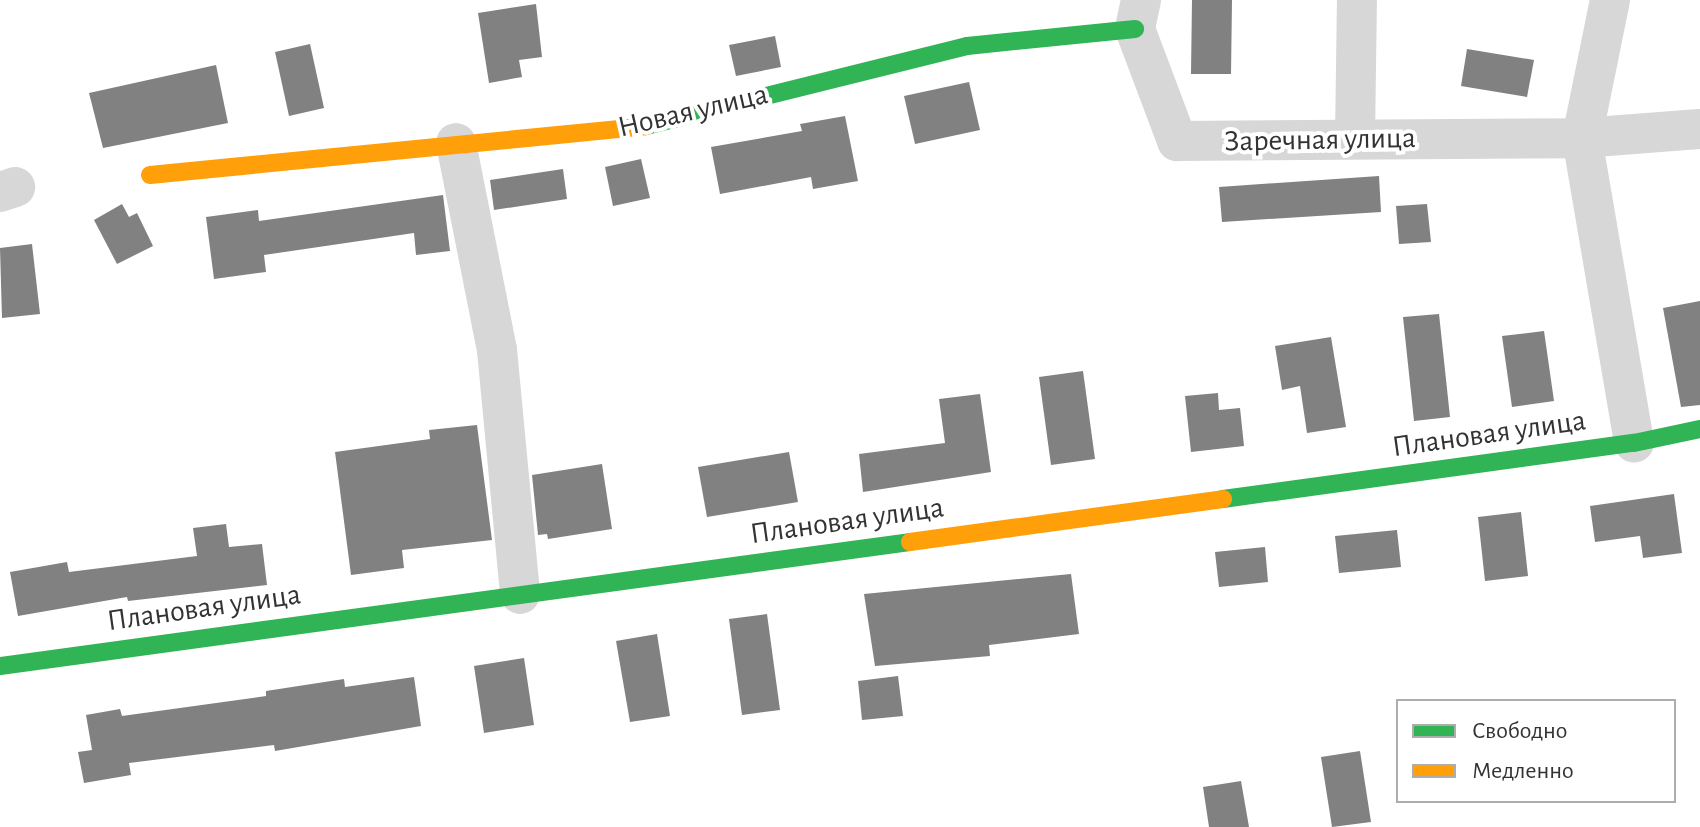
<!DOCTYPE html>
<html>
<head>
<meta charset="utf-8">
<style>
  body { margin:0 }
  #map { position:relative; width:1700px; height:827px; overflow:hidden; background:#fff; font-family:"Alegreya Sans",sans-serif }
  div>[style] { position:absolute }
  .building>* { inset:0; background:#818181 }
  .street>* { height:40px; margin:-20px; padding:0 20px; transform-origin:20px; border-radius:20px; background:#d7d7d7 }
  .fast>* { height:18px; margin:-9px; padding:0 9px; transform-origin:9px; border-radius:9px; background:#30b455 }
  .slow>* { height:18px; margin:-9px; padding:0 9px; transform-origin:9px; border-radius:9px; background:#ff9f0a }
  span { translate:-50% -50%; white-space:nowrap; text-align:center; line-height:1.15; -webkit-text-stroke:8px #fff; paint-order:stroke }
  .street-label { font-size:30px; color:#333 }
  .legend { position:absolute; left:1396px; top:699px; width:280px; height:104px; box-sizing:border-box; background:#fff; border:2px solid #adadad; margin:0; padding:10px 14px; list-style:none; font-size:24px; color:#333 }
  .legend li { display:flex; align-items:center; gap:16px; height:40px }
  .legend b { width:40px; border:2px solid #adadad }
</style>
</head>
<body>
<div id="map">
  <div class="building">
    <i style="clip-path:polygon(1192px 0,1232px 0,1231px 74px,1191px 74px)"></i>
    <i style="clip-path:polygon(536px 4px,542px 57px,519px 60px,522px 77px,489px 83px,478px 13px)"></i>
    <i style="clip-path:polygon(775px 36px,781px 67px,736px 76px,729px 45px)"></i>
    <i style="clip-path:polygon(310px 44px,324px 108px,289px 116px,275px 52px)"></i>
    <i style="clip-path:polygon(1467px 49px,1534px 60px,1527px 97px,1461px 86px)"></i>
    <i style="clip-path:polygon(216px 65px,228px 123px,103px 148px,89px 93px)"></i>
    <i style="clip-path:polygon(969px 82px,980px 130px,915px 144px,904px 96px)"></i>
    <i style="clip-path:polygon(845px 116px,858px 181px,813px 189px,811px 177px,720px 194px,711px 147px,802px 131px,800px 124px)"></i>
    <i style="clip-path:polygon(641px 159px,650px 198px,613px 206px,605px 167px)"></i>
    <i style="clip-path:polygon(563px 169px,567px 199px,494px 210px,490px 180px)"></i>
    <i style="clip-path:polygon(1379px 176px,1381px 212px,1222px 222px,1219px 187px)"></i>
    <i style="clip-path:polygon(443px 195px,450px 251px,416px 255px,414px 233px,264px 255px,266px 272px,214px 279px,206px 217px,258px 210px,259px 221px)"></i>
    <i style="clip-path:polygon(122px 204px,129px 217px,137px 213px,153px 246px,117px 264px,94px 220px)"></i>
    <i style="clip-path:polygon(1427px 204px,1431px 242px,1399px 244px,1396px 206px)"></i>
    <i style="clip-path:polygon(32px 244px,40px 314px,2px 318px,0 248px)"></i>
    <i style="clip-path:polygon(1700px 301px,1700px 405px,1681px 407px,1663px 308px)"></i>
    <i style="clip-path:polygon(1439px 314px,1450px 417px,1414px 421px,1403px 317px)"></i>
    <i style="clip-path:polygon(1544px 331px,1554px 401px,1512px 407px,1502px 336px)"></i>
    <i style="clip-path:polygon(1331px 337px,1346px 427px,1307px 433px,1300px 386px,1282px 390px,1275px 346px)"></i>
    <i style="clip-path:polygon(1083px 371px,1095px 459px,1051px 465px,1039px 377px)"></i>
    <i style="clip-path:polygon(1218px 393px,1219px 410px,1240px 408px,1244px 446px,1191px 452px,1185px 396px)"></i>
    <i style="clip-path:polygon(980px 394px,991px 472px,863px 492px,859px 454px,945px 443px,939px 399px)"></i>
    <i style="clip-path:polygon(477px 425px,492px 540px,402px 550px,404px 568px,351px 575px,335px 452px,430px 439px,429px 430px)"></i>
    <i style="clip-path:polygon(789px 452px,798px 502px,707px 517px,698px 467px)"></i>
    <i style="clip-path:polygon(602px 464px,612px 529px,548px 539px,547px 534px,538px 535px,532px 475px)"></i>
    <i style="clip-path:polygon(1674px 494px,1682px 553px,1643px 558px,1640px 536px,1595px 542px,1590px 506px)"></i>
    <i style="clip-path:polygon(1521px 512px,1528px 576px,1485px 581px,1478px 517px)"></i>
    <i style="clip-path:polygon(226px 524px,229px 547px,262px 544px,267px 585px,128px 601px,127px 597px,18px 616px,10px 572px,67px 562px,69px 572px,197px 556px,193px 528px)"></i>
    <i style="clip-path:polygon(1397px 530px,1401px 567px,1339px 573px,1335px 536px)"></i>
    <i style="clip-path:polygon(1265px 547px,1268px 582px,1219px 587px,1215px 552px)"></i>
    <i style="clip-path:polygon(1071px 574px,1079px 634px,989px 645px,990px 656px,875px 666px,864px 594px)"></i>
    <i style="clip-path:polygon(767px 614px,780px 710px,742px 715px,729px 619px)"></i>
    <i style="clip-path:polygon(657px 634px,670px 716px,630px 722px,616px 641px)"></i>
    <i style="clip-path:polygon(524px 658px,534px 725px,484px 733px,474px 666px)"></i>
    <i style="clip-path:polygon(898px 676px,903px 716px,862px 720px,858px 681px)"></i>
    <i style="clip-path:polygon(414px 677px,421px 726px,275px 751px,274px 745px,129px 763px,131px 775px,84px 783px,78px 752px,92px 750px,86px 715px,120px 709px,122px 716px,266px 696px,266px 691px,344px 679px,345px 687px)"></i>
    <i style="clip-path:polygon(1360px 751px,1371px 822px,1332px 827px,1321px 757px)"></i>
    <i style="clip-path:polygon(1241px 781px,1249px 827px,1209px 827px,1203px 787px)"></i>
  </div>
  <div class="street">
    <i style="left:1141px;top:0;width:30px;rotate:102deg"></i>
    <i style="left:1135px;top:29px;width:120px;rotate:69.4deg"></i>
    <i style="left:1177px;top:141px;width:405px;rotate:-0.4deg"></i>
    <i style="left:1582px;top:138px;width:118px;rotate:-4.4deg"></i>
    <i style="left:1610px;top:0;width:141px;rotate:101.5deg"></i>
    <i style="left:1582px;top:138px;width:309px;rotate:80.3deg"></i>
    <i style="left:1355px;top:139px;width:139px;rotate:-89.2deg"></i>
    <i style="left:456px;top:143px;width:211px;rotate:78.8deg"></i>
    <i style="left:497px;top:350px;width:245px;rotate:84.6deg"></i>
    <i style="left:0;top:192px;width:16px;rotate:-18deg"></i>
  </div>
  <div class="fast">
    <i style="left:646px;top:126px;width:331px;rotate:-14deg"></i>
    <i style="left:967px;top:46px;width:169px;rotate:-5.8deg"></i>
    <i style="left:1223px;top:499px;width:415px;rotate:-7.8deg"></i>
    <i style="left:1634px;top:443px;width:67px;rotate:-12deg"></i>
    <i style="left:0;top:666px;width:918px;rotate:-7.76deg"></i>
  </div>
  <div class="slow">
    <i style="left:150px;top:175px;width:498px;rotate:-5.6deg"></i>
    <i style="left:910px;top:542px;width:316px;rotate:-7.8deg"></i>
  </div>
  <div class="street-label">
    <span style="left:693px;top:111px;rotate:-13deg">Новая улица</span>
    <span style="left:1320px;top:140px;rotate:-1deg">Заречная улица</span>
    <span style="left:1489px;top:434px;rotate:-8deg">Плановая улица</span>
    <span style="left:847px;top:521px;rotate:-8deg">Плановая улица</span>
    <span style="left:204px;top:608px;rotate:-8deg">Плановая улица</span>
  </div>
  <ul class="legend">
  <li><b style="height:10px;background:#30b455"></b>Свободно</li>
  <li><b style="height:10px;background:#ff9f0a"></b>Медленно</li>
  </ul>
</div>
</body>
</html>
